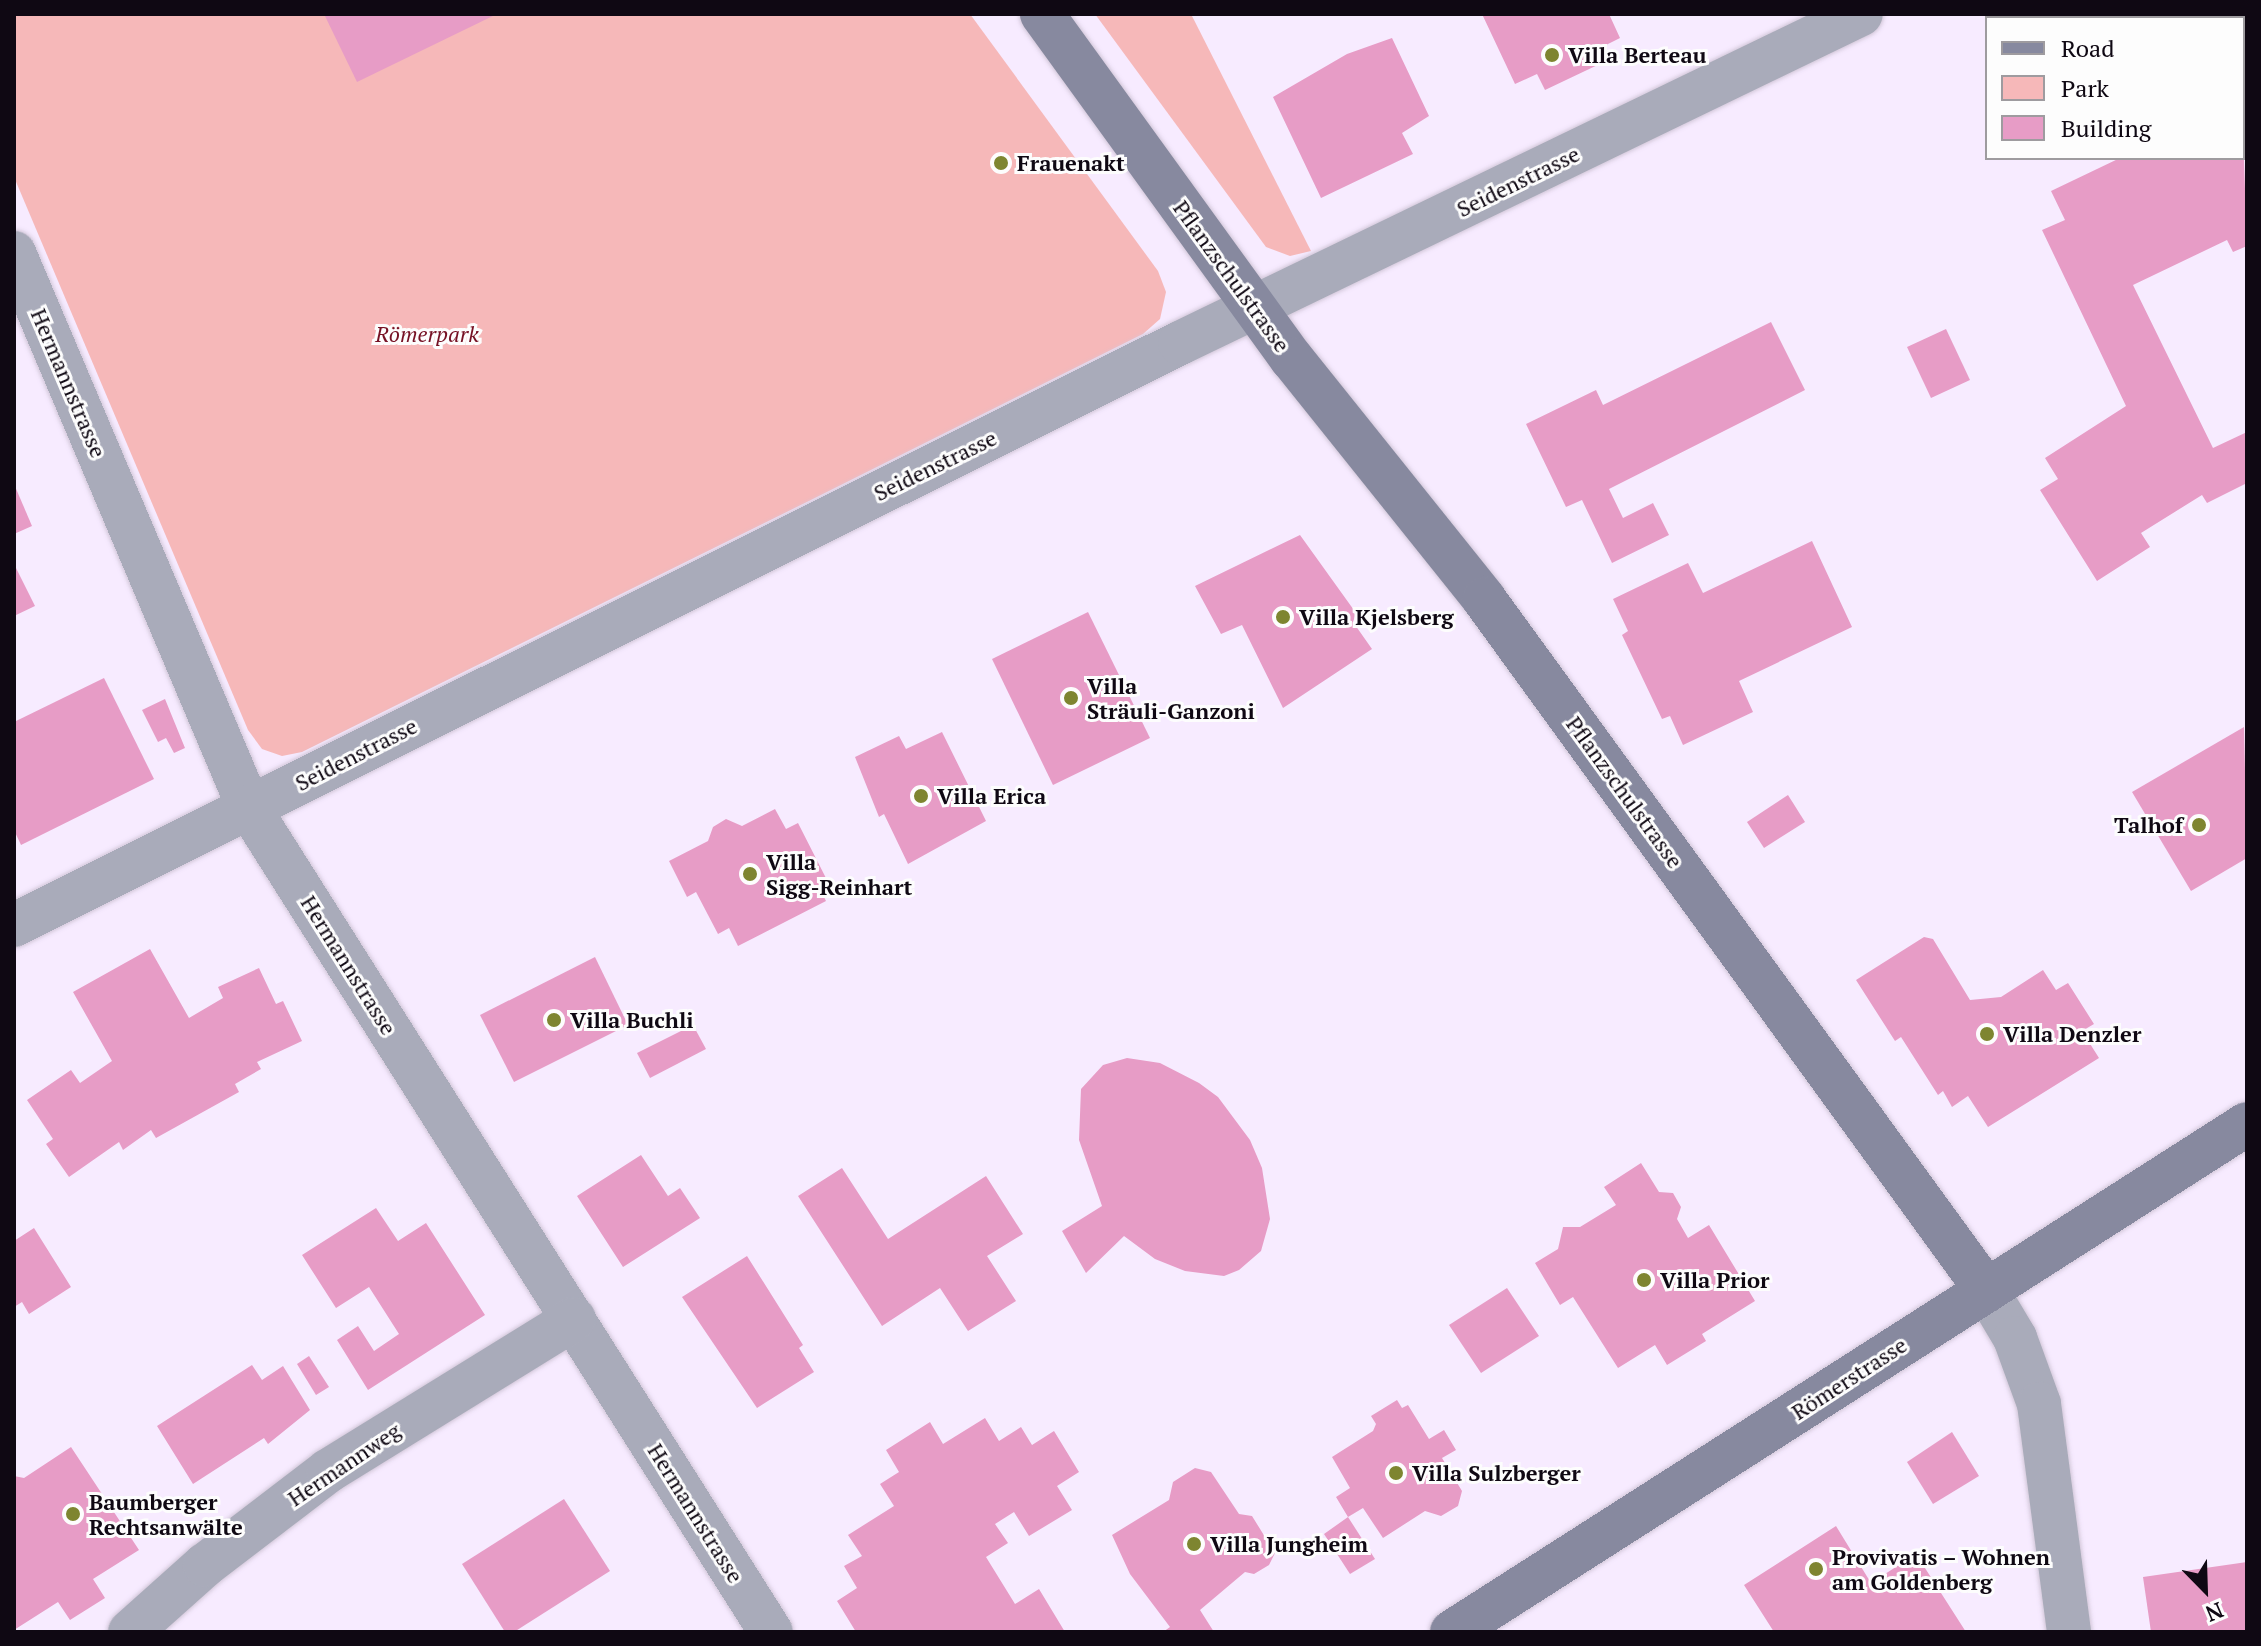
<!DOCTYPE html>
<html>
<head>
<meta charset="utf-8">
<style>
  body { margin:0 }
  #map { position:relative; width:2261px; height:1646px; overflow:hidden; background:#f7ebff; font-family:"PT Serif",serif }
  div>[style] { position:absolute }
  .green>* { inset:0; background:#f6b8b9 }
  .building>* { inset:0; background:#e79cc6 }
  .roads { filter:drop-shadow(0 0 2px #d2c7d9) drop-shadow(0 0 2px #d2c7d9) }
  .street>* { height:44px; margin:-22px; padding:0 22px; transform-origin:22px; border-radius:22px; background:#a9abba }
  .secondary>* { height:44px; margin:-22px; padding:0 22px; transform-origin:22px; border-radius:22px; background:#87899f }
  .dots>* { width:22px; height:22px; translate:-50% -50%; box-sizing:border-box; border:4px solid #fdfdfd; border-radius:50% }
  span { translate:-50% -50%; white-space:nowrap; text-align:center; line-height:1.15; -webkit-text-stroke:6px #fdfdfd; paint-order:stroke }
  .poi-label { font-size:22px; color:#0f0813; font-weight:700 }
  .left { translate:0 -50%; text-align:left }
  .right { translate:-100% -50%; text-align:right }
  .street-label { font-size:22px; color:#0f0813 }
  .park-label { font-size:22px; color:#761124; font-style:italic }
  .frame { position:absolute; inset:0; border:16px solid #0f0813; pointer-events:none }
  .legend { position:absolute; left:1985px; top:16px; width:260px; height:144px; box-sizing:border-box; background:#fdfdfd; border:2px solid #9e9b9f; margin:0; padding:10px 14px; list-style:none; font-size:24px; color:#0f0813 }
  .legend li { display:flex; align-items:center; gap:16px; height:40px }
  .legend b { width:40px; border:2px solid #9e9b9f }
  .north { position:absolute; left:2165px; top:1550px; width:80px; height:80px; -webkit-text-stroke:6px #fdfdfd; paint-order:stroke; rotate:157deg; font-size:22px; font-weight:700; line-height:32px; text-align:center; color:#0f0813 }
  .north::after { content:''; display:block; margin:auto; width:28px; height:36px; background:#0f0813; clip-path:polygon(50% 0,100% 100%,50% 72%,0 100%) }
</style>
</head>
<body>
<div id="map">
  <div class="green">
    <i style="clip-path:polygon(14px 14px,970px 14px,1158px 271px,1166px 292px,1160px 319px,1143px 334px,811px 500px,302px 752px,282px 756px,262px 749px,248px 730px,14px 177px)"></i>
    <i style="clip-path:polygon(1095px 14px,1191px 14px,1311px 251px,1290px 256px,1266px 247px)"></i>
  </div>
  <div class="building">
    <i style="clip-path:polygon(324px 14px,497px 14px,357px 82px)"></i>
    <i style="clip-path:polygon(1482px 14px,1609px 14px,1620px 38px,1600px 48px,1606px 61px,1545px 90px,1537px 74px,1515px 84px)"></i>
    <i style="clip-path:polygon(1392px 38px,1429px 116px,1402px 133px,1413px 154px,1321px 198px,1273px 97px,1347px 54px)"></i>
    <i style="clip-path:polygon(2243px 131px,2247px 246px,2233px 252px,2227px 240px,2133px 285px,2213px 448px,2247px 432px,2247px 483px,2207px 503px,2202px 495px,2141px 533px,2150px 547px,2097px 581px,2040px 490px,2058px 479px,2045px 458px,2126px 406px,2042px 230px,2065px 220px,2051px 191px,2120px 158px,2243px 158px)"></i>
    <i style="clip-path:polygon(1771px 322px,1805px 390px,1609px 489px,1623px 518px,1653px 503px,1669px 535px,1612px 563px,1582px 500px,1566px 507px,1526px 424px,1596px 390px,1603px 405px)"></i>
    <i style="clip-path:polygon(1946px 329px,1970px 380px,1931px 398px,1907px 347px)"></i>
    <i style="clip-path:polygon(14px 484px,32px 526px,14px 534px)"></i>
    <i style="clip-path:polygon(1300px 535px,1356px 613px,1353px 622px,1372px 649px,1283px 708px,1242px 625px,1221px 634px,1195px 586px)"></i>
    <i style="clip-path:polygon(1812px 541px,1852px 627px,1739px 681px,1753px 712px,1683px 745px,1670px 716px,1662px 719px,1622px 635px,1628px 631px,1613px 599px,1688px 563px,1703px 593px)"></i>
    <i style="clip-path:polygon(14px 564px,35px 606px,14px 616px)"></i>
    <i style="clip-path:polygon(1088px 612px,1150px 738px,1053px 785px,992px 659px)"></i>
    <i style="clip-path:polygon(104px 678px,154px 779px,21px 845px,14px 830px,14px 722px)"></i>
    <i style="clip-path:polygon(165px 699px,185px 748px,174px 753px,166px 738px,158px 742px,142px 710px)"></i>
    <i style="clip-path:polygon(2244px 727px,2247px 858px,2191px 891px,2132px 792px)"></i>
    <i style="clip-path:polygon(942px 732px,986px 821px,908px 864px,884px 814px,879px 817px,855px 757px,899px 736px,906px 749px)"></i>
    <i style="clip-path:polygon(1788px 795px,1805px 822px,1764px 848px,1747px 822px)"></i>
    <i style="clip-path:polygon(775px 809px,786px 829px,798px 823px,830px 886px,821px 891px,826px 901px,738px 946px,729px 928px,718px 934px,696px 892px,687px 897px,669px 861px,708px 841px,713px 827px,726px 819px,742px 826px)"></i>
    <i style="clip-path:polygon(1924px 937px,1933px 939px,1970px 1000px,2001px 997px,2043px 970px,2056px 990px,2068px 983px,2094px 1024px,2082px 1031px,2099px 1058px,1988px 1127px,1968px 1096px,1952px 1107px,1943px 1091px,1938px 1095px,1901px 1037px,1895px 1041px,1856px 980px)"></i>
    <i style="clip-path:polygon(150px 949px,189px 1018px,223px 998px,218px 987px,259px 968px,276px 1004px,283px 1001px,302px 1041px,257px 1062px,261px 1069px,235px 1084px,239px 1092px,156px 1138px,151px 1130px,123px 1150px,119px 1142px,69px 1177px,46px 1144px,53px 1139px,27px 1100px,71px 1070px,80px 1083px,112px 1061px,73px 992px)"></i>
    <i style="clip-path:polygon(595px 957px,628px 1025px,514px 1082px,480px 1015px)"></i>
    <i style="clip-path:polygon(693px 1025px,706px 1049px,650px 1078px,637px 1053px)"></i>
    <i style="clip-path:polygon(1127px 1058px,1160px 1063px,1199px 1083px,1218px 1097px,1250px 1140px,1262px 1168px,1270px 1219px,1261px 1251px,1239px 1270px,1224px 1276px,1185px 1271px,1155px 1259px,1124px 1236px,1086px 1273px,1062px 1231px,1102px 1206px,1079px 1140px,1081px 1089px,1103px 1065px)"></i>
    <i style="clip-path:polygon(641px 1155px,668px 1196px,680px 1188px,700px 1218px,623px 1267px,577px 1196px)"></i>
    <i style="clip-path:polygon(1641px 1163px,1659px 1192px,1673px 1193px,1681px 1207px,1677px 1219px,1688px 1238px,1709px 1225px,1755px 1301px,1702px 1334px,1706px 1341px,1667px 1365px,1655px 1345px,1618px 1368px,1573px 1297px,1560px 1305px,1535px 1263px,1558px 1249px,1563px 1227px,1580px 1227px,1616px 1205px,1604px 1187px)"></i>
    <i style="clip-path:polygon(842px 1168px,888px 1239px,986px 1176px,1023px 1234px,987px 1256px,1016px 1301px,968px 1331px,940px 1288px,882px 1326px,798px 1196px)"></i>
    <i style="clip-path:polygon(376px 1208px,398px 1241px,426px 1223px,485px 1315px,368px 1390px,337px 1340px,358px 1326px,374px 1351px,399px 1334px,369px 1287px,336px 1308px,302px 1255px)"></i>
    <i style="clip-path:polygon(34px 1228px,71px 1287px,29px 1314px,22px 1302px,14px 1307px,14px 1241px)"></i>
    <i style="clip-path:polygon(747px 1256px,803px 1345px,799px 1348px,814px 1372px,757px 1408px,682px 1297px)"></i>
    <i style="clip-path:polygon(1507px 1288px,1539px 1336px,1481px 1373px,1449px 1325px)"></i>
    <i style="clip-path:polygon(309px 1356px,329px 1387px,316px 1395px,297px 1364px)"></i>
    <i style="clip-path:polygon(252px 1365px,262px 1380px,283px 1366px,310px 1410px,268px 1444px,264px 1438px,193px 1484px,157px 1426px)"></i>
    <i style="clip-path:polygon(1397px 1400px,1402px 1408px,1408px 1405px,1429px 1439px,1444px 1430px,1456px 1450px,1442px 1458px,1462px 1491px,1458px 1506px,1441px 1516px,1425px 1511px,1383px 1538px,1363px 1508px,1348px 1517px,1336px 1497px,1350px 1488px,1332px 1457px,1373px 1431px,1376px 1424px,1371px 1416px)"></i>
    <i style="clip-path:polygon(985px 1418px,999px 1441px,1021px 1427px,1032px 1445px,1054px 1431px,1079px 1472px,1057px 1486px,1072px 1510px,1029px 1536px,1014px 1512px,995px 1524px,1008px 1543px,986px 1557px,1015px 1604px,1039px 1589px,1065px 1632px,856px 1632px,837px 1601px,857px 1588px,844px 1566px,862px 1556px,848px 1535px,894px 1506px,880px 1484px,899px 1472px,886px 1450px,930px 1422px,943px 1444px)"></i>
    <i style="clip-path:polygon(1952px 1432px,1979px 1476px,1933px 1504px,1907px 1462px)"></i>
    <i style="clip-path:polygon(71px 1447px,139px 1550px,93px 1579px,105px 1598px,70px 1620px,58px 1602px,14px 1630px,14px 1476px,24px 1478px)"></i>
    <i style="clip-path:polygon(1195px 1468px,1211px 1472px,1239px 1514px,1252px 1516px,1275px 1553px,1269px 1565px,1254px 1574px,1245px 1572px,1200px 1610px,1214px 1632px,1163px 1632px,1170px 1627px,1130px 1574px,1112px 1535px,1169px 1500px,1173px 1482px)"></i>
    <i style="clip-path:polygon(564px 1499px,610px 1571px,514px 1632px,505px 1632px,462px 1564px)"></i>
    <i style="clip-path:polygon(1348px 1517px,1375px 1559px,1350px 1574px,1324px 1534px)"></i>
    <i style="clip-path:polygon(1836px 1526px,1871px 1583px,1916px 1554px,1966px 1632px,1774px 1632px,1744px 1585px)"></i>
    <i style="clip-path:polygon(2247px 1562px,2247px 1632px,2151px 1632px,2143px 1577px)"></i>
  </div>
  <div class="roads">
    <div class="street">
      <i style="left:14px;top:253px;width:603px;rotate:67.05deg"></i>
      <i style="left:249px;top:808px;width:975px;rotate:57.65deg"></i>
      <i style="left:14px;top:925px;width:1303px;rotate:-26.53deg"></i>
      <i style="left:1180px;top:343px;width:756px;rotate:-25.79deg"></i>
      <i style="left:1987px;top:1291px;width:55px;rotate:59.2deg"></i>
      <i style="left:2015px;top:1338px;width:70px;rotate:70deg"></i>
      <i style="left:2039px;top:1404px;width:230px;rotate:82.5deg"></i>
      <i style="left:130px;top:1632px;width:101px;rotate:-41.8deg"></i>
      <i style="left:205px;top:1565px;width:155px;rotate:-37.4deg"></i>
      <i style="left:328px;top:1471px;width:289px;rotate:-31.7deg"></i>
    </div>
    <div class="secondary">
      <i style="left:1042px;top:14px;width:426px;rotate:54.1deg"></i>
      <i style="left:1292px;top:359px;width:307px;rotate:51.3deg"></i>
      <i style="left:1484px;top:599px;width:855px;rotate:53.99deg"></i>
      <i style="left:1452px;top:1632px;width:943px;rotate:-32.58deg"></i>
    </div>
  </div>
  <div class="dots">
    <i style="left:1552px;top:55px;background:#7e8530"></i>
    <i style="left:1001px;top:163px;background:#7e8530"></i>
    <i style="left:1283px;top:617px;background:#7e8530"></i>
    <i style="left:1071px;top:698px;background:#7e8530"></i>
    <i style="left:921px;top:796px;background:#7e8530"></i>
    <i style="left:2199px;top:825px;background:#7e8530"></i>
    <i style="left:750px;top:874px;background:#7e8530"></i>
    <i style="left:554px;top:1020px;background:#7e8530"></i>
    <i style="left:1987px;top:1034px;background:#7e8530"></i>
    <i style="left:1644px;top:1280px;background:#7e8530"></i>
    <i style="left:1396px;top:1473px;background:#7e8530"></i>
    <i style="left:73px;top:1514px;background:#7e8530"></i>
    <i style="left:1194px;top:1544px;background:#7e8530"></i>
    <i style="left:1816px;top:1569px;background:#7e8530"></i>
  </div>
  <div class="poi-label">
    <span class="left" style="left:1568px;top:55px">Villa Berteau</span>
    <span class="left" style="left:1017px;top:163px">Frauenakt</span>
    <span class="left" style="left:1299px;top:617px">Villa Kjelsberg</span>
    <span class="left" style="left:1087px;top:698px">Villa<br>Sträuli-Ganzoni</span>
    <span class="left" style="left:937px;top:796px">Villa Erica</span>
    <span class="right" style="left:2183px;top:825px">Talhof</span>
    <span class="left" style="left:766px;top:874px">Villa<br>Sigg-Reinhart</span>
    <span class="left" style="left:570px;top:1020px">Villa Buchli</span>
    <span class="left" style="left:2003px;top:1034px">Villa Denzler</span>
    <span class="left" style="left:1660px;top:1280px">Villa Prior</span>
    <span class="left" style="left:1412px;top:1473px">Villa Sulzberger</span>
    <span class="left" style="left:89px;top:1514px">Baumberger<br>Rechtsanwälte</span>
    <span class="left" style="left:1210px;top:1544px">Villa Jungheim</span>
    <span class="left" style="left:1832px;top:1569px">Provivatis – Wohnen<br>am Goldenberg</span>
  </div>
  <div class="street-label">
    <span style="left:1518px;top:181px;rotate:-26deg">Seidenstrasse</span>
    <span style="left:1232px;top:276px;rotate:54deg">Pflanzschulstrasse</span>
    <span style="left:69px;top:383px;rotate:67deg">Hermannstrasse</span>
    <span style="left:935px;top:465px;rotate:-26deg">Seidenstrasse</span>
    <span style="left:356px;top:754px;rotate:-27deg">Seidenstrasse</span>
    <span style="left:1625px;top:792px;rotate:54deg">Pflanzschulstrasse</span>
    <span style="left:349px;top:965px;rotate:58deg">Hermannstrasse</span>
    <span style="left:1849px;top:1378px;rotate:-33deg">Römerstrasse</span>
    <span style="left:344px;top:1464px;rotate:-34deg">Hermannweg</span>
    <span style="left:696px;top:1513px;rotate:58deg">Hermannstrasse</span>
  </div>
  <div class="park-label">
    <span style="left:427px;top:334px">Römerpark</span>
  </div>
  <div class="frame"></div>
  <ul class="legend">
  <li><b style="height:10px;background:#87899f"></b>Road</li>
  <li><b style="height:22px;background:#f6b8b9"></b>Park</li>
  <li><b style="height:22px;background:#e79cc6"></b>Building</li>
  </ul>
  <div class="north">N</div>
</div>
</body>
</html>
